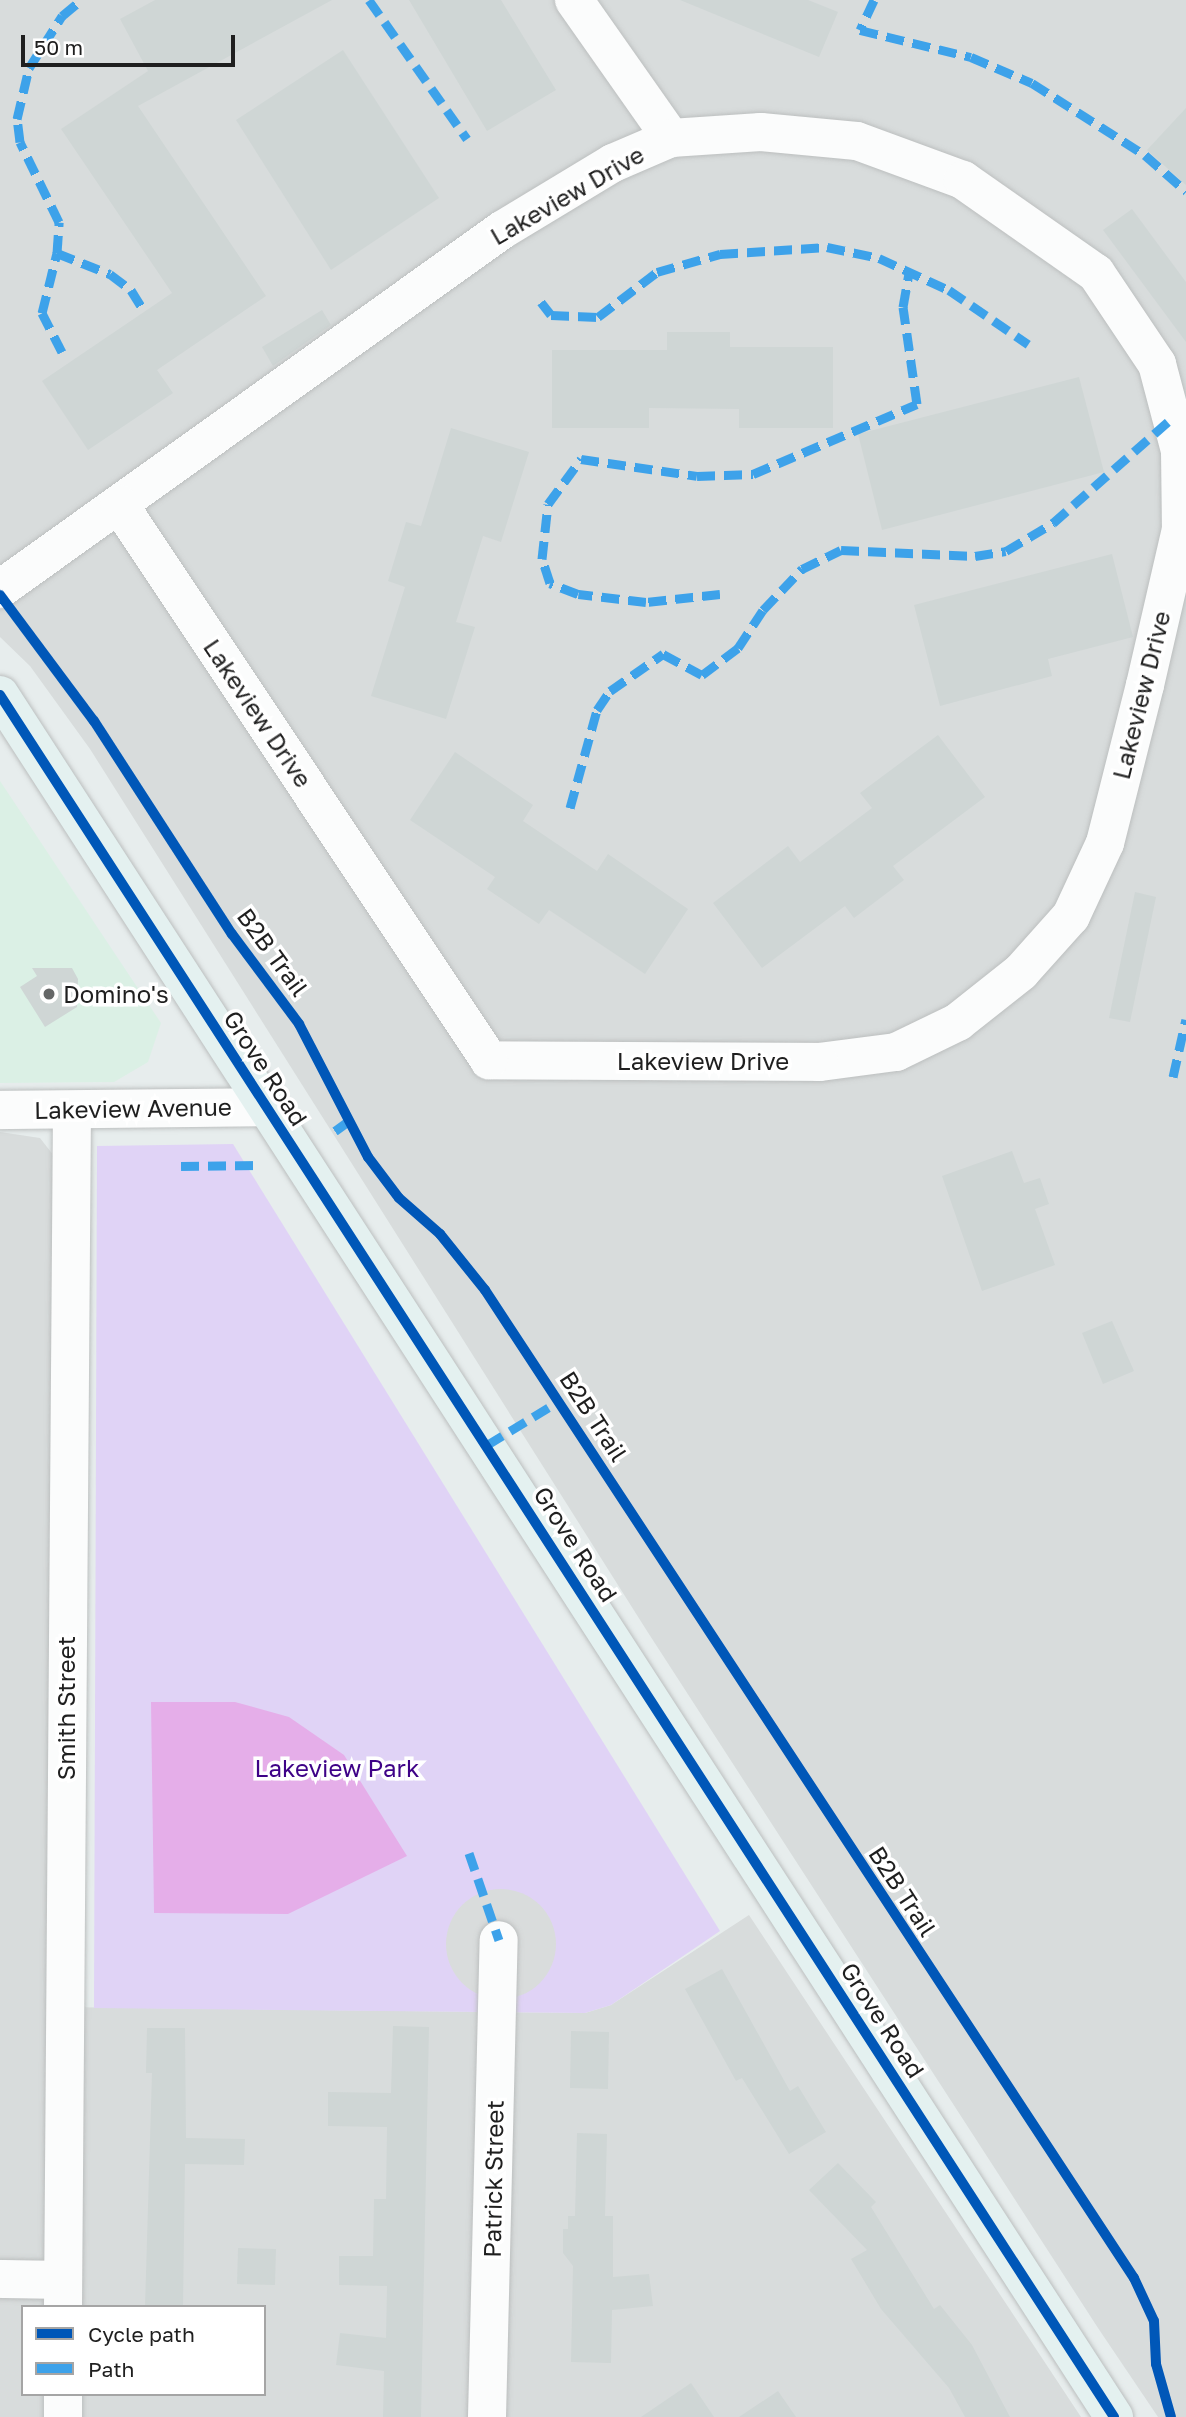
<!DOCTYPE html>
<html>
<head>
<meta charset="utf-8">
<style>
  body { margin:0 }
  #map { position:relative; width:1186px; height:2417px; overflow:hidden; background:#e7eded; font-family:"Golos Text",sans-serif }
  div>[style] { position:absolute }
  .residential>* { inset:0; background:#d8dcdc }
  .commercial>* { inset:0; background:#dbf0e5 }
  .park>* { inset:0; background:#e0d3f6 }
  .pitch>* { inset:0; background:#e5aee9 }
  .parking>* { inset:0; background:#d9dcdc }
  .round { border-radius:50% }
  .building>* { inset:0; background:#cfd6d5 }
  .roads { filter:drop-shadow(0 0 2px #bcbfbf) drop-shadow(0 0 2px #bcbfbf) }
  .minor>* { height:38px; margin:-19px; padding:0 19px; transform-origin:19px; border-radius:19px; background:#fbfcfc }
  .major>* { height:38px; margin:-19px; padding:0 19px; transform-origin:19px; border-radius:19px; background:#e4f1f0 }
  .quiet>* { height:9px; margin-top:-4.5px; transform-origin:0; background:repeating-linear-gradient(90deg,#3da2ea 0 18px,transparent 0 27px) }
  .cycleway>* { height:10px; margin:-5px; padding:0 5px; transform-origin:5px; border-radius:5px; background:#0057b8 }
  .dots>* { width:19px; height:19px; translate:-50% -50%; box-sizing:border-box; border:4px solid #fff; border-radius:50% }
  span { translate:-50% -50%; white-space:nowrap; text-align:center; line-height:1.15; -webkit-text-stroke:7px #fff; paint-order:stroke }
  .street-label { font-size:24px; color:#1f1f1f }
  .poi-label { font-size:24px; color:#1f1f1f }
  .left { translate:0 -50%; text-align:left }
  .park-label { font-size:24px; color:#3e0287 }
  .legend { position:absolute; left:21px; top:2305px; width:245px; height:91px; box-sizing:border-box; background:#fff; border:2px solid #a5a5a5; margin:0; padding:9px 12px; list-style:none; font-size:21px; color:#1f1f1f }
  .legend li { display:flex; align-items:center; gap:14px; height:35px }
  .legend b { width:35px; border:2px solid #a5a5a5 }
  .scale { position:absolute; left:21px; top:35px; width:214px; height:32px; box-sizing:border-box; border:4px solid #1f1f1f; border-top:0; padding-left:9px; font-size:21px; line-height:24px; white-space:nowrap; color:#1f1f1f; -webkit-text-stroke:5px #fff; paint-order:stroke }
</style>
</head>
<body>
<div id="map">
  <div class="residential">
    <i style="clip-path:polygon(0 0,1186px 0,1186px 2417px,1158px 2417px,1098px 2328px,647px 1631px,90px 749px,30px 666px,0 637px)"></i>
    <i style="clip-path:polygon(evenodd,0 1132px,40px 1138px,54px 1156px,53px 2007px,585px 2013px,611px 2005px,749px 1915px,1081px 2417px,0 2417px,0 1132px,23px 2307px,264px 2307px,264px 2394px,23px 2394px,23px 2307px)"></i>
  </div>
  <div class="commercial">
    <i style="clip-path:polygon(0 781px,161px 1023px,148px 1062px,114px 1082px,0 1083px)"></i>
  </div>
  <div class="park">
    <i style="clip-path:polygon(233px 1144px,720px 1931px,611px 2005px,585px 2013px,94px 2008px,97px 1146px)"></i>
  </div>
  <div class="pitch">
    <i style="clip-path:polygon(151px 1702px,235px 1702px,289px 1717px,344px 1755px,407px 1856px,288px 1914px,154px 1913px)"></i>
  </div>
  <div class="parking">
    <i class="round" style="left:446px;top:1889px;width:110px;height:110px"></i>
  </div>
  <div class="building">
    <i style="clip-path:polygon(155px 0,332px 0,138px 106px,266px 296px,157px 370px,173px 393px,88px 450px,42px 381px,172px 293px,61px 129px,148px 71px,120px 19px)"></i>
    <i style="clip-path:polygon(409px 0,501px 0,556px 90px,487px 131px)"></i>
    <i style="clip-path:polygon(680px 0,808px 0,838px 12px,819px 57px)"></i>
    <i style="clip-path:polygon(343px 50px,439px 198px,331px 270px,236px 120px)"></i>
    <i style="clip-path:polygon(1186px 108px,1186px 185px,1147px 150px)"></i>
    <i style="clip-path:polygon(1132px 209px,1186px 282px,1186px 342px,1103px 230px)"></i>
    <i style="clip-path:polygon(322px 310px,331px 325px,273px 366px,262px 347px)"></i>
    <i style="clip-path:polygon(667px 332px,730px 332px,730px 347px,833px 347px,833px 428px,739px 428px,739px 409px,649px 408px,649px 428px,552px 428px,552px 350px,667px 350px)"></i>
    <i style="clip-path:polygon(1079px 377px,1104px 472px,882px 530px,858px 434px)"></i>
    <i style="clip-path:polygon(451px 428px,529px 452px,501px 542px,483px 536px,456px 622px,475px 627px,446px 719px,371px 696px,405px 587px,388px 581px,406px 522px,421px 526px)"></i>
    <i style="clip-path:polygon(1112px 554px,1133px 637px,1048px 659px,1052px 676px,940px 706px,914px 605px)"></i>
    <i style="clip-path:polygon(938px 735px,985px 797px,893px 866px,904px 880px,854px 918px,845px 906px,762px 968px,713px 903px,788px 846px,800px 862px,872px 808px,860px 793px)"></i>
    <i style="clip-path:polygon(455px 752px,533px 805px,523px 821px,597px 871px,608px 854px,688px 909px,645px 974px,549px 910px,539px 924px,487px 889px,495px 877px,410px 820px)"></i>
    <i style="clip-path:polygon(1135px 892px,1156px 897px,1130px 1022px,1109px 1018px)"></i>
    <i style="clip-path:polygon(32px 968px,72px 968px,78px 979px,77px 1007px,45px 1027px,20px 987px,37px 976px)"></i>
    <i style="clip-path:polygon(1012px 1151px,1024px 1183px,1040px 1178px,1049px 1204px,1035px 1209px,1055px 1265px,982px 1291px,942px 1176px)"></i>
    <i style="clip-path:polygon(1112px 1321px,1134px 1371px,1103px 1384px,1082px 1333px)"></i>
    <i style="clip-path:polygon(722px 1969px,790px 2091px,798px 2086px,826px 2132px,789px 2154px,742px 2078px,736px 2081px,685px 1989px)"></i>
    <i style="clip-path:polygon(393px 2026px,429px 2027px,421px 2417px,383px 2417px,384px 2371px,336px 2365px,340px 2333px,386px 2338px,387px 2286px,339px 2285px,339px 2256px,373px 2256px,374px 2199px,386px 2199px,387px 2127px,328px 2126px,328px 2092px,391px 2093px)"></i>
    <i style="clip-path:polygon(147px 2028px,185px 2028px,186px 2138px,245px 2139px,244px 2165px,185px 2164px,183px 2307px,145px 2307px,152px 2073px,146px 2073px)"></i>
    <i style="clip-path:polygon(571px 2031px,609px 2032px,608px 2089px,570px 2088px)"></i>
    <i style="clip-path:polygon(577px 2133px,607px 2134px,605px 2216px,613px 2216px,613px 2277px,649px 2274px,653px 2306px,612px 2310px,611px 2363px,571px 2362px,573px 2266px,563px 2253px,563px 2229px,568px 2229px,568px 2216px,575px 2216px)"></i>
    <i style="clip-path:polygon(838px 2163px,876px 2202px,871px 2207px,934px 2309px,940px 2305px,972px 2345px,1010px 2417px,965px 2417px,949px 2388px,881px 2309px,851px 2259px,867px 2250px,809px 2190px)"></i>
    <i style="clip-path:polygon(238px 2248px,276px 2249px,275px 2285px,237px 2284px)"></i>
    <i style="clip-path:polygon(691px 2383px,714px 2417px,641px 2417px)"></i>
    <i style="clip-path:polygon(778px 2391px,796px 2417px,739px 2417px)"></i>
  </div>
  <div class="roads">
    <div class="minor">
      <i style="left:574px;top:0;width:169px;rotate:54.9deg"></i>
      <i style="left:0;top:589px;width:617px;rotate:-35.57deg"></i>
      <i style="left:502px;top:230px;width:130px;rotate:-31.1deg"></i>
      <i style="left:613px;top:163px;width:63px;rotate:-23.3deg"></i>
      <i style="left:671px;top:138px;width:90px;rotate:-3.8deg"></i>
      <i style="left:761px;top:132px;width:96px;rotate:5.4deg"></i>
      <i style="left:857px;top:141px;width:113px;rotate:20.2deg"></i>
      <i style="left:963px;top:180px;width:162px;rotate:35deg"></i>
      <i style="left:1096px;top:273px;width:110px;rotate:56.2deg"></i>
      <i style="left:1157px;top:364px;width:90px;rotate:75.2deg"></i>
      <i style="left:1180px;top:451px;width:78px;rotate:89.3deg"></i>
      <i style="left:1181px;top:529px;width:160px;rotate:103deg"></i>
      <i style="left:1145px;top:685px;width:163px;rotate:104.2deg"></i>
      <i style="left:1105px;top:843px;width:81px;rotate:115deg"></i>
      <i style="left:1071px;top:916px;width:75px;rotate:131.8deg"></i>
      <i style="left:1021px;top:972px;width:80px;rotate:141.6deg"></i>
      <i style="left:958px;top:1022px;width:69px;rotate:154.2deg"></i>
      <i style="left:896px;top:1052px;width:78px;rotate:172.6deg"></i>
      <i style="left:819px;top:1062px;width:330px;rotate:-179.7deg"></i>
      <i style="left:489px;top:1060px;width:668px;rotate:-123.64deg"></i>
      <i style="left:0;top:1110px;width:265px;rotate:-0.6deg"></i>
      <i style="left:0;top:2279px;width:63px;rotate:0.9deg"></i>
      <i style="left:63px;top:2307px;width:1197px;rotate:-89.57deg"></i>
      <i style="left:63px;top:2417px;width:23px;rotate:-90deg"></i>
      <i style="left:487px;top:2417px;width:477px;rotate:-88.6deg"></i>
    </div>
    <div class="major">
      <i style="left:0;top:695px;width:2051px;rotate:57.1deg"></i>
    </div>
  </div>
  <div class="quiet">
    <i style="left:369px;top:0;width:170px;rotate:54.8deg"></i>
    <i style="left:874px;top:0;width:33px;rotate:115deg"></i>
    <i style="left:860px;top:30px;width:114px;rotate:13.7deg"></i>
    <i style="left:971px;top:57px;width:66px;rotate:23.1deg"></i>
    <i style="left:1032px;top:83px;width:134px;rotate:32.5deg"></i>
    <i style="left:1145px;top:155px;width:55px;rotate:41.3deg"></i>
    <i style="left:57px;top:253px;width:57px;rotate:21.6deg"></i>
    <i style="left:110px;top:274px;width:26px;rotate:37deg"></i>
    <i style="left:131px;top:290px;width:26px;rotate:58deg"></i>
    <i style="left:541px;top:302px;width:16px;rotate:52deg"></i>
    <i style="left:551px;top:315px;width:47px;rotate:2.4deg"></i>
    <i style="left:598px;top:317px;width:74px;rotate:-37.3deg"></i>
    <i style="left:657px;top:272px;width:66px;rotate:-15.9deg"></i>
    <i style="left:720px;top:254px;width:107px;rotate:-3.7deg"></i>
    <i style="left:827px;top:247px;width:53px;rotate:11.9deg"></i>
    <i style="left:879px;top:258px;width:77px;rotate:24.6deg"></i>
    <i style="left:949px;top:290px;width:96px;rotate:34.4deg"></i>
    <i style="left:62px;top:352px;width:44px;rotate:-117.1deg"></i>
    <i style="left:42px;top:313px;width:62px;rotate:-76deg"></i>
    <i style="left:57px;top:253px;width:31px;rotate:-86deg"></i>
    <i style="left:59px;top:222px;width:89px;rotate:-116deg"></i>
    <i style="left:20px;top:142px;width:23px;rotate:-97deg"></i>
    <i style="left:17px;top:119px;width:52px;rotate:-76.8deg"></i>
    <i style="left:29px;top:68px;width:62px;rotate:-57.6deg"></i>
    <i style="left:62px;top:16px;width:25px;rotate:-40deg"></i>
    <i style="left:720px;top:594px;width:74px;rotate:173.8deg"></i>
    <i style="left:646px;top:602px;width:68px;rotate:-173.3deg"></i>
    <i style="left:578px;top:594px;width:30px;rotate:-159deg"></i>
    <i style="left:550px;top:583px;width:25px;rotate:-108deg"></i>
    <i style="left:542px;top:559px;width:55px;rotate:-83.8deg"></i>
    <i style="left:548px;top:504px;width:56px;rotate:-53.7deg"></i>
    <i style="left:581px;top:459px;width:117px;rotate:8.3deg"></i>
    <i style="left:697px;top:476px;width:56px;rotate:-2deg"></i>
    <i style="left:753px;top:474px;width:178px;rotate:-23.1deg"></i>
    <i style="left:917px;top:404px;width:98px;rotate:-98.2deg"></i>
    <i style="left:903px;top:307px;width:36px;rotate:-80deg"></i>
    <i style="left:570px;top:808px;width:102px;rotate:-74.6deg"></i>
    <i style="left:597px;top:710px;width:23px;rotate:-56deg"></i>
    <i style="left:610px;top:691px;width:65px;rotate:-34.9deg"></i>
    <i style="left:663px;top:654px;width:44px;rotate:28.3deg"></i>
    <i style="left:702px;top:675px;width:45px;rotate:-36.9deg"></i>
    <i style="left:738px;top:648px;width:45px;rotate:-56.7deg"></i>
    <i style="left:763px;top:610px;width:57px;rotate:-46.4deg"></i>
    <i style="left:802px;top:569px;width:43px;rotate:-26deg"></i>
    <i style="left:841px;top:550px;width:134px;rotate:2.6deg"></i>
    <i style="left:975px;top:556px;width:31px;rotate:-9deg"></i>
    <i style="left:1006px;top:551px;width:55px;rotate:-30.8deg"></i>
    <i style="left:1053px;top:523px;width:159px;rotate:-41.4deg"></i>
    <i style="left:1173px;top:1077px;width:59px;rotate:-77.4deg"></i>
    <i style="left:335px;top:1131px;width:17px;rotate:-36deg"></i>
    <i style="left:181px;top:1166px;width:79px;rotate:-0.7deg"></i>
    <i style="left:487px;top:1445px;width:84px;rotate:-31.4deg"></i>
    <i style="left:469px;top:1853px;width:92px;rotate:71deg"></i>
  </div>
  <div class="cycleway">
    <i style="left:0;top:595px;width:157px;rotate:53.3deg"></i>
    <i style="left:94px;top:721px;width:254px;rotate:57.1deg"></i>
    <i style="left:232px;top:934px;width:112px;rotate:53.3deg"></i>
    <i style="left:299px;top:1024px;width:150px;rotate:62.6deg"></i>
    <i style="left:368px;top:1157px;width:51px;rotate:52.9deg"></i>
    <i style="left:399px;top:1198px;width:55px;rotate:41.3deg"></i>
    <i style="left:440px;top:1234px;width:72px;rotate:51.2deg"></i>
    <i style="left:485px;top:1290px;width:1182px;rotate:56.7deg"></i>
    <i style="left:1134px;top:2278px;width:47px;rotate:65.1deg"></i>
    <i style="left:1154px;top:2321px;width:43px;rotate:87.3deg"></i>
    <i style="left:1156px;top:2364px;width:55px;rotate:74.2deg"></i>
    <i style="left:0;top:695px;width:2051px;rotate:57.1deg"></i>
  </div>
  <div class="dots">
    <i style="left:49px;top:994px;background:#656767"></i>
  </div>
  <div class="street-label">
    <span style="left:567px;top:195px;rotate:-30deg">Lakeview Drive</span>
    <span style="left:1141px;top:695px;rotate:-76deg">Lakeview Drive</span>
    <span style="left:258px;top:713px;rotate:56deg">Lakeview Drive</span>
    <span style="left:273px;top:952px;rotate:54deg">B2B Trail</span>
    <span style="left:703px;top:1061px">Lakeview Drive</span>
    <span style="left:266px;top:1068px;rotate:57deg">Grove Road</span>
    <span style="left:133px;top:1108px;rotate:-1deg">Lakeview Avenue</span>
    <span style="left:594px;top:1416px;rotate:57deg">B2B Trail</span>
    <span style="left:576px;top:1544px;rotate:57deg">Grove Road</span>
    <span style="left:66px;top:1708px;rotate:-90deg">Smith Street</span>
    <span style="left:903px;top:1891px;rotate:57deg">B2B Trail</span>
    <span style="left:883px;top:2020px;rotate:57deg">Grove Road</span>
    <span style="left:493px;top:2179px;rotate:-89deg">Patrick Street</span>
  </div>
  <div class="poi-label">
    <span class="left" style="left:63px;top:994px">Domino's</span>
  </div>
  <div class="park-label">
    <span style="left:337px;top:1768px">Lakeview Park</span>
  </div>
  <ul class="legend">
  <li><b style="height:9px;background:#0057b8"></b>Cycle path</li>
  <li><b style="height:9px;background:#3da2ea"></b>Path</li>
  </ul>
  <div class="scale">50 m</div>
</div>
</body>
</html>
